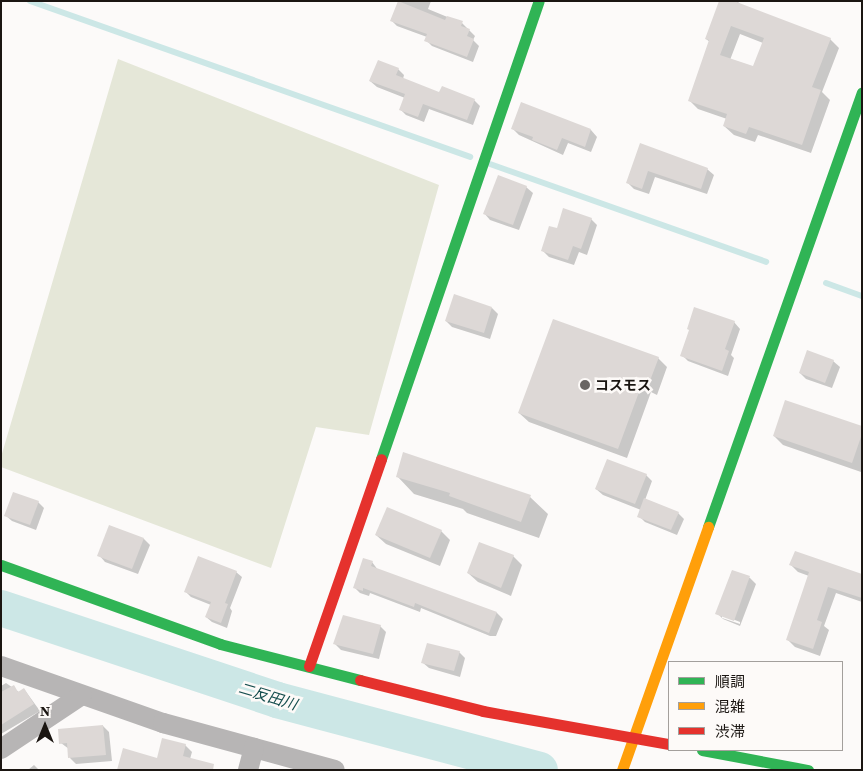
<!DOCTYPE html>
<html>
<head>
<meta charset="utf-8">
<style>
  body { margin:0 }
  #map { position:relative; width:863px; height:771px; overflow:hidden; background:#fcfaf9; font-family:"Source Serif 4","Noto Sans JP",serif }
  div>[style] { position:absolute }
  .green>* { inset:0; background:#e5e7d8 }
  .shadow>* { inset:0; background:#0003 }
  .stream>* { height:6px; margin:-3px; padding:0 3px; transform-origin:3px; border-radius:3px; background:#cce7e6 }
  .river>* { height:36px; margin:-18px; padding:0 18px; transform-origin:18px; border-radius:18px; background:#cce7e6 }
  .building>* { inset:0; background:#ddd8d6 }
  .street>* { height:20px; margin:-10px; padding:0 10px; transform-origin:10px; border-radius:10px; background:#b7b5b5 }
  .fast>* { height:11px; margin:-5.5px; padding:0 5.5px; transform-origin:5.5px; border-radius:5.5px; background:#30b455 }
  .slow>* { height:11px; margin:-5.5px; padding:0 5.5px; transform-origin:5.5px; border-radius:5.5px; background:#ff9f0a }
  .jam>* { height:11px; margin:-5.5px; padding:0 5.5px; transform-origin:5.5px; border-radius:5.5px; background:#e5322d }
  .dots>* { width:14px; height:14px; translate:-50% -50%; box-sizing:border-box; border:2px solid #fdfaf8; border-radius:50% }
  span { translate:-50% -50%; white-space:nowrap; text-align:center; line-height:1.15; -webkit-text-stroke:5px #fdfaf8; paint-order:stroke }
  .poi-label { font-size:14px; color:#1b1612; font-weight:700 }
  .left { translate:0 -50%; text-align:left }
  .water-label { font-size:15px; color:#154e4e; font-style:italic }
  .frame { position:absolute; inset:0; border:2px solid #1b1612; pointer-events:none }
  .legend { position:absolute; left:668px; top:661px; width:175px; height:90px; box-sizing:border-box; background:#fdfaf8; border:1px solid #a39f9c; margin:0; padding:6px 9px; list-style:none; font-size:15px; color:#1b1612 }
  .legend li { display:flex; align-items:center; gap:10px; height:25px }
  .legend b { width:25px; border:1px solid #a39f9c }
  .north { position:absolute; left:20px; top:701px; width:50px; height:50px; -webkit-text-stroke:4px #fdfaf8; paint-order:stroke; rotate:0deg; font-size:14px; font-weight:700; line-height:20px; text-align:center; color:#1b1612 }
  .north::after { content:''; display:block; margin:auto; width:18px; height:22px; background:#1b1612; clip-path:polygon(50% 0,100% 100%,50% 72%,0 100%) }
</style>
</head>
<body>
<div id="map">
  <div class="green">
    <i style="clip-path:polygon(118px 59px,439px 185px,369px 435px,316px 427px,271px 568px,1px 467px,1px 457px)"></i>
  </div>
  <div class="shadow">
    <i style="clip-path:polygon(399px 1px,431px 1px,428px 9px,462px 23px,475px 36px,473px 40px,479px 46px,473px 62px,432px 46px,426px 40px,427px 37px,397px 26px,391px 20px)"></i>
    <i style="clip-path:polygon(evenodd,720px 1px,737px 1px,741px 5px,830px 39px,839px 48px,822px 92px,830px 100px,811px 153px,758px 135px,755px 142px,734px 135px,724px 126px,727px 119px,698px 109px,689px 100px,710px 42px,706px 39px,720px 1px,740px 34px,763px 43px,754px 68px,730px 60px,740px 34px)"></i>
    <i style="clip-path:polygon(398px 69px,404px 75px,403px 79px,440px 94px,474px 100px,480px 106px,473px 125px,429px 109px,424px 122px,406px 115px,400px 109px,405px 98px,377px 87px,370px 81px)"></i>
    <i style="clip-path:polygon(521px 104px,591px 130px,597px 137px,591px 152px,568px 143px,563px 155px,519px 135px,513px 129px)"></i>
    <i style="clip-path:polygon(641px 145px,707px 169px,714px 175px,707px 194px,655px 177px,649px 194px,634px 189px,628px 183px)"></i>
    <i style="clip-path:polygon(526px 187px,533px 193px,519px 230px,490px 220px,484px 213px)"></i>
    <i style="clip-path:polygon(591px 219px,597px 225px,587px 255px,579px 252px,574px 265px,549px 257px,543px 251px,558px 230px)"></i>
    <i style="clip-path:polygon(492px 308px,498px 314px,490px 339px,452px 327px,446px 321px)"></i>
    <i style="clip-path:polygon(734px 322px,740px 329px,731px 355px,734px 358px,728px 376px,688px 361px,682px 355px)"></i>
    <i style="clip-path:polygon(658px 358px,667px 367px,657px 395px,651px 392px,627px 458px,529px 422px,519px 413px)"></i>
    <i style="clip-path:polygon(833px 361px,840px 367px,832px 388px,806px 379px,800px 373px)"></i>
    <i style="clip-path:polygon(862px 428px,861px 472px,783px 445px,774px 436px)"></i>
    <i style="clip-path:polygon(646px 475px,652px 481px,645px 500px,678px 513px,684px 519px,677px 535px,645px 522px,639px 516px,641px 510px,603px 495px,596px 489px)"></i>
    <i style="clip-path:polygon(397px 476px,530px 497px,548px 514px,539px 538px,467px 513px,463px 509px,414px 494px)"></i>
    <i style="clip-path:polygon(38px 502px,44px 508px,36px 530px,12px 521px,5px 515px)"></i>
    <i style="clip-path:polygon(110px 526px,144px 539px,150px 545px,138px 574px,105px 562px,99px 555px)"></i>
    <i style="clip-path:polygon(441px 531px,450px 540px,440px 566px,386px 544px,376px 535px)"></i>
    <i style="clip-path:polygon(513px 556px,522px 565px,511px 596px,478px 582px,468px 573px)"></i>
    <i style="clip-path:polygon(372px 562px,378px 570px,497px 613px,503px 619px,496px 636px,490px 636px,421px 608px,420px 612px,370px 593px,369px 596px,360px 593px,354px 587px)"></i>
    <i style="clip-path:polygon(791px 565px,862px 575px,862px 602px,836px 593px,824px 626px,829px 630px,820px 656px,795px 647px,788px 640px,809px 576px,798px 572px)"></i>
    <i style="clip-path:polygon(evenodd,732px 571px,750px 578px,756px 584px,740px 626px,723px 619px,717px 613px,732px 571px,722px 615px,740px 622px,740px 624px,722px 618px,722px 615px)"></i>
    <i style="clip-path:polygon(236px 572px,242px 577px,230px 608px,232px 611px,227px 628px,212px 622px,206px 617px,211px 605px,191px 597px,186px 592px)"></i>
    <i style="clip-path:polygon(380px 626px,386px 632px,379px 659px,341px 650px,335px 644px)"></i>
    <i style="clip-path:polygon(459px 652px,465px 658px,460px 677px,429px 668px,422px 662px)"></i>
    <i style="clip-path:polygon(6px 683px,19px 692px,24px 689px,40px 711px,1px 734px,1px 686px)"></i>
    <i style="clip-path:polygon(103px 726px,109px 732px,112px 761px,76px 764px,70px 758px,69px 749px,61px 743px)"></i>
    <i style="clip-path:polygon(185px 745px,192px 752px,190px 759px,158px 760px)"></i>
    <i style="clip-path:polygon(34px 765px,39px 770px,28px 770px)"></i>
  </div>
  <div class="stream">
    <i style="left:30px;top:1px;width:467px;rotate:19.5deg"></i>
    <i style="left:490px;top:164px;width:293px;rotate:19.5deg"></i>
    <i style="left:826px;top:283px;width:38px;rotate:20deg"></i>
  </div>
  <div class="river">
    <i style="left:1px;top:608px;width:291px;rotate:18.4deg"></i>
    <i style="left:277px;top:700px;width:272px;rotate:14.9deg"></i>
  </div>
  <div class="building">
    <i style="clip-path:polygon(398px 1px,445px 20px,447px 16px,463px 21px,461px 26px,470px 29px,467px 36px,474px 39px,467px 57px,424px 41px,427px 34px,390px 21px)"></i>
    <i style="clip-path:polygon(evenodd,719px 1px,734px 1px,831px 38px,812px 87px,821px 90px,802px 145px,749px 127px,746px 134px,723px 126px,727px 114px,688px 101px,709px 40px,705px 39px,719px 1px,731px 26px,764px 38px,753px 66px,720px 55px,731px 26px)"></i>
    <i style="clip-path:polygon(378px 60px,399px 68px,396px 75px,439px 92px,442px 86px,475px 99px,467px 120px,423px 104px,418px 117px,399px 110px,405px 94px,369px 81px)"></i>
    <i style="clip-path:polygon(521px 102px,591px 129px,585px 147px,562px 138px,557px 150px,532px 140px,533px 137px,511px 129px)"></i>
    <i style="clip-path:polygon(640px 143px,708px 168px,701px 189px,648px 171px,642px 189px,626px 183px)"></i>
    <i style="clip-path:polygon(498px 175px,527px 186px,513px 225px,483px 214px)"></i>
    <i style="clip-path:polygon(563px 208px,592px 218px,581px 249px,573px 246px,568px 260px,541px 251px,549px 226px,557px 228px)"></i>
    <i style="clip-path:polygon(454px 294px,492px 307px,484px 333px,445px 321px)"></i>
    <i style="clip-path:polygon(694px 307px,735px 321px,725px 349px,729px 351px,722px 371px,680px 356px,689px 330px,687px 329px)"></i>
    <i style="clip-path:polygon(553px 319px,659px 357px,648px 386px,642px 384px,618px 449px,518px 413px)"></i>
    <i style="clip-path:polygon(807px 350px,834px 360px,825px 383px,799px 373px)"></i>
    <i style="clip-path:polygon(785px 400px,862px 426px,862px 434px,852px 463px,773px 436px)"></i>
    <i style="clip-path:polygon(403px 452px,531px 495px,521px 522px,449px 496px,450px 493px,396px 477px)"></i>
    <i style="clip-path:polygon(607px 459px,647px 474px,635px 504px,595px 489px)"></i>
    <i style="clip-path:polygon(13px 492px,39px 501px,30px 525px,4px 516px)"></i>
    <i style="clip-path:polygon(644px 498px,679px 512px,671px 530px,637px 517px)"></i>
    <i style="clip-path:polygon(387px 507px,442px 530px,430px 558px,375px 535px)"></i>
    <i style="clip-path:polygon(109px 525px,144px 538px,132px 569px,97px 556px)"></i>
    <i style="clip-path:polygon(479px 542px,514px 555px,501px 588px,467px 573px)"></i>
    <i style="clip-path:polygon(795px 551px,862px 574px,862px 598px,828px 587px,817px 620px,822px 622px,813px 649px,786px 640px,809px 572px,789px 565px)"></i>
    <i style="clip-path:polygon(198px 556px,237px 571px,225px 603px,228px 604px,221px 623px,205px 617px,211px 602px,184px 592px)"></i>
    <i style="clip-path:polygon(363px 558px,373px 561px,371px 566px,497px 612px,489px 633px,415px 603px,414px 607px,363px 588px,363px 591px,353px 588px)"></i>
    <i style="clip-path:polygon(732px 570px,750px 576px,734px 621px,715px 614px)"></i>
    <i style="clip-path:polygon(343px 615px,381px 625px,373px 654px,333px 644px)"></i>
    <i style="clip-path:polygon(427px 643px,460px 651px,454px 671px,421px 663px)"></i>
    <i style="clip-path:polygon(14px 685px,18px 692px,24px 688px,34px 704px,1px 725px,1px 692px)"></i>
    <i style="clip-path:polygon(103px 725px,106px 755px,68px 758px,67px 743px,59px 744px,58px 729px)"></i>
    <i style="clip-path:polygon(162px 738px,186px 744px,183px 756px,214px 764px,213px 770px,117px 770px,123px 748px,157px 758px)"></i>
  </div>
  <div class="street">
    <i style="left:1px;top:666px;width:172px;rotate:19.4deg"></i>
    <i style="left:163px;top:723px;width:178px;rotate:15.3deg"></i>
    <i style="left:1px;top:749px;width:97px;rotate:-33.7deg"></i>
    <i style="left:248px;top:770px;width:23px;rotate:-75deg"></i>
  </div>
  <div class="fast">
    <i style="left:381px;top:459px;width:484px;rotate:-71deg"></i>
    <i style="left:708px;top:527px;width:461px;rotate:-70.5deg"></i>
    <i style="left:1px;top:565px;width:233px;rotate:19.8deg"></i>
    <i style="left:220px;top:644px;width:145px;rotate:14.4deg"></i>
    <i style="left:702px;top:750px;width:108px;rotate:10.7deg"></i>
  </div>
  <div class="slow">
    <i style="left:622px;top:770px;width:258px;rotate:-70.5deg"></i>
  </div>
  <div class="jam">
    <i style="left:309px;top:666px;width:219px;rotate:-70.8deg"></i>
    <i style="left:360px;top:680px;width:127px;rotate:14.1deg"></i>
    <i style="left:483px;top:711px;width:189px;rotate:10.1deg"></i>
  </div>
  <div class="dots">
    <i style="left:585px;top:385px;background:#6a6663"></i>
  </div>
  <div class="poi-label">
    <span class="left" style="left:595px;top:385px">コスモス</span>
  </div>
  <div class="water-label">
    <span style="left:268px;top:696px;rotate:17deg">二反田川</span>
  </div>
  <div class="frame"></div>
  <ul class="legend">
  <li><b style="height:6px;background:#30b455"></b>順調</li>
  <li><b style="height:6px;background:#ff9f0a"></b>混雑</li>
  <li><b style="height:6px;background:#e5322d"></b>渋滞</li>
  </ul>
  <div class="north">N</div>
</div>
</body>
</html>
